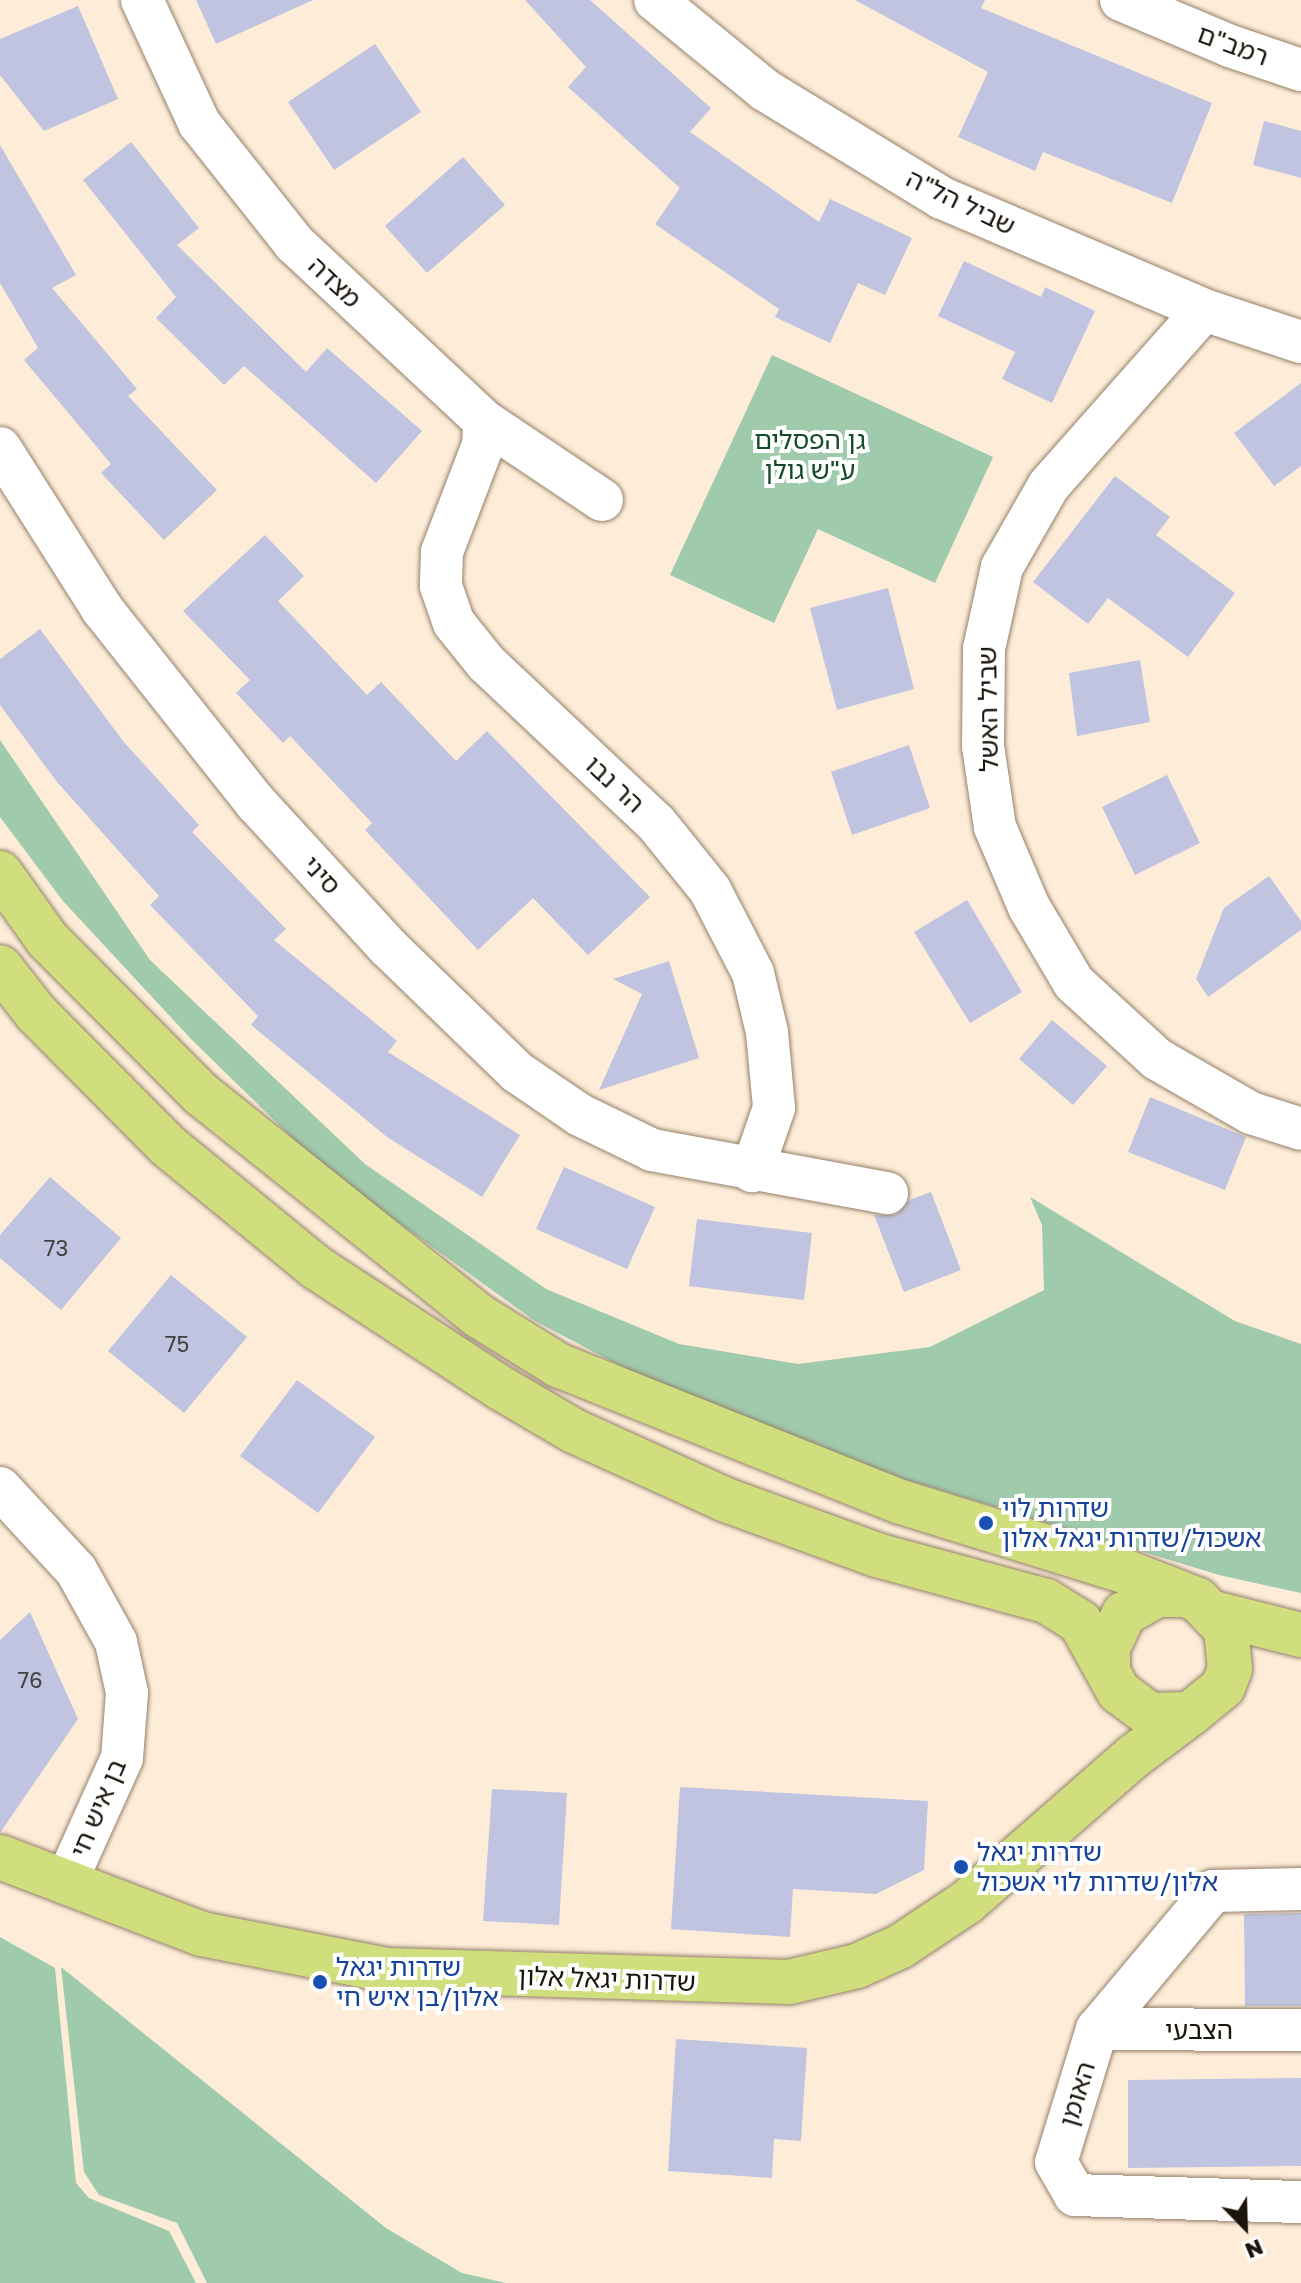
<!DOCTYPE html>
<html>
<head>
<meta charset="utf-8">
<style>
  body { margin:0 }
  #map { position:relative; width:1301px; height:2283px; overflow:hidden; background:#fdecd8; font-family:"Golos Text","Noto Sans Hebrew",sans-serif }
  div>[style] { position:absolute }
  .green>* { inset:0; background:#9fcaac }
  .building>* { inset:0; background:#c0c4e0 }
  .roads { filter:drop-shadow(0 0 2px #94816b) drop-shadow(0 0 2px #94816b) }
  .minor>* { height:42px; margin:-21px; padding:0 21px; transform-origin:21px; border-radius:21px; background:#fff }
  .major>* { height:44px; margin:-22px; padding:0 22px; transform-origin:22px; border-radius:22px; background:#d0de7d }
  .dots>* { width:22px; height:22px; translate:-50% -50%; box-sizing:border-box; border:4px solid #fff; border-radius:50% }
  span { translate:-50% -50%; white-space:nowrap; text-align:center; line-height:1.15; -webkit-text-stroke:8px #fff; paint-order:stroke }
  .number-label { font-size:22px; color:#454141 }
  .number-label span { -webkit-text-stroke-width:0 }
  .street-label { font-size:26px; color:#1c150c }
  .park-label { font-size:26px; color:#124a2a }
  .transit-label { font-size:26px; color:#164399 }
  .left { translate:0 -50%; text-align:left }
  .north { position:absolute; left:1205px; top:2187px; width:80px; height:80px; -webkit-text-stroke:6px #fff; paint-order:stroke; rotate:157deg; font-size:22px; font-weight:700; line-height:32px; text-align:center; color:#1c150c }
  .north::after { content:''; display:block; margin:auto; width:28px; height:36px; background:#1c150c; clip-path:polygon(50% 0,100% 100%,50% 72%,0 100%) }
</style>
</head>
<body>
<div id="map">
  <div class="green">
    <i style="clip-path:polygon(772px 355px,993px 457px,935px 583px,818px 529px,774px 623px,670px 575px)"></i>
    <i style="clip-path:polygon(0 740px,150px 960px,365px 1164px,546px 1289px,679px 1344px,798px 1364px,930px 1347px,1044px 1290px,1042px 1225px,1030px 1197px,1235px 1321px,1301px 1344px,1301px 1593px,1219px 1575px,884px 1473px,668px 1391px,535px 1321px,324px 1169px,191px 1039px,63px 901px,0 817px)"></i>
    <i style="clip-path:polygon(0 1937px,55px 1968px,76px 2183px,89px 2198px,169px 2231px,196px 2283px,0 2283px)"></i>
    <i style="clip-path:polygon(61px 1967px,386px 2228px,462px 2273px,506px 2283px,207px 2283px,177px 2223px,99px 2195px,84px 2172px)"></i>
  </div>
  <div class="building">
    <i style="clip-path:polygon(196px 0,313px 0,216px 44px)"></i>
    <i style="clip-path:polygon(525px 0,590px 0,711px 108px,690px 132px,819px 222px,830px 199px,912px 238px,885px 295px,858px 283px,830px 343px,775px 317px,779px 309px,655px 224px,680px 188px,568px 87px,586px 67px)"></i>
    <i style="clip-path:polygon(855px 0,985px 0,981px 8px,1212px 103px,1172px 203px,1043px 152px,1035px 171px,958px 137px,988px 72px)"></i>
    <i style="clip-path:polygon(78px 6px,118px 99px,44px 131px,0 75px,0 39px)"></i>
    <i style="clip-path:polygon(375px 44px,421px 112px,334px 170px,288px 102px)"></i>
    <i style="clip-path:polygon(1264px 121px,1301px 131px,1301px 178px,1253px 165px)"></i>
    <i style="clip-path:polygon(131px 142px,199px 228px,177px 245px,306px 372px,327px 348px,422px 431px,376px 483px,244px 366px,224px 385px,156px 318px,176px 297px,83px 180px)"></i>
    <i style="clip-path:polygon(0 145px,76px 275px,52px 288px,137px 389px,128px 396px,217px 490px,164px 540px,101px 473px,111px 464px,24px 360px,38px 348px,0 283px)"></i>
    <i style="clip-path:polygon(463px 157px,505px 205px,427px 273px,385px 226px)"></i>
    <i style="clip-path:polygon(964px 261px,1041px 297px,1045px 287px,1095px 311px,1052px 403px,1002px 379px,1015px 352px,938px 316px)"></i>
    <i style="clip-path:polygon(1301px 383px,1301px 466px,1274px 486px,1234px 433px)"></i>
    <i style="clip-path:polygon(1115px 476px,1170px 517px,1156px 535px,1235px 593px,1188px 657px,1108px 598px,1088px 624px,1033px 582px)"></i>
    <i style="clip-path:polygon(265px 535px,304px 576px,278px 601px,367px 695px,381px 682px,456px 761px,487px 731px,650px 897px,588px 955px,533px 898px,478px 950px,365px 830px,372px 823px,290px 736px,283px 743px,236px 693px,250px 680px,183px 611px)"></i>
    <i style="clip-path:polygon(888px 588px,914px 689px,837px 710px,810px 608px)"></i>
    <i style="clip-path:polygon(40px 629px,123px 741px,199px 825px,192px 832px,286px 929px,274px 940px,397px 1041px,388px 1052px,520px 1135px,482px 1197px,387px 1137px,251px 1025px,258px 1016px,150px 905px,159px 896px,57px 782px,0 705px,0 659px)"></i>
    <i style="clip-path:polygon(1140px 660px,1150px 722px,1077px 736px,1069px 673px)"></i>
    <i style="clip-path:polygon(909px 745px,930px 808px,852px 835px,831px 772px)"></i>
    <i style="clip-path:polygon(1167px 775px,1200px 843px,1135px 875px,1102px 807px)"></i>
    <i style="clip-path:polygon(1269px 876px,1301px 921px,1301px 930px,1208px 997px,1196px 979px,1224px 908px)"></i>
    <i style="clip-path:polygon(967px 900px,1022px 992px,970px 1023px,914px 932px)"></i>
    <i style="clip-path:polygon(669px 961px,699px 1058px,599px 1090px,642px 994px,613px 979px)"></i>
    <i style="clip-path:polygon(1052px 1020px,1107px 1066px,1073px 1105px,1019px 1059px)"></i>
    <i style="clip-path:polygon(1150px 1097px,1246px 1137px,1225px 1190px,1128px 1152px)"></i>
    <i style="clip-path:polygon(564px 1167px,655px 1207px,627px 1269px,536px 1229px)"></i>
    <i style="clip-path:polygon(50px 1177px,121px 1238px,61px 1310px,0 1258px,0 1235px)"></i>
    <i style="clip-path:polygon(931px 1192px,961px 1270px,904px 1292px,874px 1215px,896px 1215px,909px 1200px)"></i>
    <i style="clip-path:polygon(697px 1219px,812px 1233px,804px 1300px,689px 1286px)"></i>
    <i style="clip-path:polygon(171px 1275px,247px 1337px,184px 1413px,108px 1351px)"></i>
    <i style="clip-path:polygon(297px 1380px,375px 1437px,318px 1513px,240px 1456px)"></i>
    <i style="clip-path:polygon(30px 1612px,78px 1719px,0 1833px,0 1640px)"></i>
    <i style="clip-path:polygon(680px 1787px,928px 1801px,924px 1870px,876px 1894px,793px 1889px,790px 1937px,671px 1929px)"></i>
    <i style="clip-path:polygon(492px 1789px,567px 1793px,559px 1925px,483px 1921px)"></i>
    <i style="clip-path:polygon(1301px 1913px,1301px 2006px,1245px 2006px,1244px 1914px)"></i>
    <i style="clip-path:polygon(676px 2039px,807px 2048px,801px 2141px,774px 2139px,772px 2178px,668px 2171px)"></i>
    <i style="clip-path:polygon(1301px 2078px,1301px 2166px,1128px 2168px,1128px 2080px)"></i>
  </div>
  <div class="roads">
    <div class="minor">
      <i style="left:142px;top:0;width:136px;rotate:65.1deg"></i>
      <i style="left:199px;top:123px;width:153px;rotate:51.6deg"></i>
      <i style="left:294px;top:243px;width:260px;rotate:43.1deg"></i>
      <i style="left:484px;top:421px;width:142px;rotate:33.8deg"></i>
      <i style="left:655px;top:0;width:142px;rotate:39.3deg"></i>
      <i style="left:765px;top:90px;width:207px;rotate:31.4deg"></i>
      <i style="left:942px;top:198px;width:285px;rotate:23.1deg"></i>
      <i style="left:1204px;top:310px;width:102px;rotate:18.3deg"></i>
      <i style="left:1121px;top:0;width:118px;rotate:22.9deg"></i>
      <i style="left:1230px;top:46px;width:75px;rotate:18.7deg"></i>
      <i style="left:1204px;top:310px;width:234px;rotate:131.5deg"></i>
      <i style="left:1049px;top:485px;width:95px;rotate:119.8deg"></i>
      <i style="left:1002px;top:567px;width:84px;rotate:102.4deg"></i>
      <i style="left:984px;top:649px;width:97px;rotate:90.6deg"></i>
      <i style="left:983px;top:746px;width:82px;rotate:81.6deg"></i>
      <i style="left:995px;top:827px;width:87px;rotate:67deg"></i>
      <i style="left:1029px;top:907px;width:88px;rotate:59.4deg"></i>
      <i style="left:1074px;top:983px;width:113px;rotate:42.5deg"></i>
      <i style="left:1157px;top:1059px;width:108px;rotate:29.9deg"></i>
      <i style="left:1251px;top:1113px;width:52px;rotate:17.7deg"></i>
      <i style="left:484px;top:421px;width:24px;rotate:92deg"></i>
      <i style="left:483px;top:445px;width:115px;rotate:111deg"></i>
      <i style="left:442px;top:552px;width:34px;rotate:92deg"></i>
      <i style="left:441px;top:586px;width:39px;rotate:71deg"></i>
      <i style="left:454px;top:623px;width:51px;rotate:51.3deg"></i>
      <i style="left:486px;top:663px;width:233px;rotate:43.3deg"></i>
      <i style="left:656px;top:823px;width:86px;rotate:51.1deg"></i>
      <i style="left:710px;top:890px;width:93px;rotate:62.6deg"></i>
      <i style="left:753px;top:973px;width:61px;rotate:76.7deg"></i>
      <i style="left:767px;top:1032px;width:76px;rotate:84.7deg"></i>
      <i style="left:774px;top:1108px;width:67px;rotate:109.2deg"></i>
      <i style="left:0;top:448px;width:191px;rotate:57.6deg"></i>
      <i style="left:102px;top:609px;width:248px;rotate:51.6deg"></i>
      <i style="left:256px;top:803px;width:195px;rotate:47.5deg"></i>
      <i style="left:388px;top:947px;width:180px;rotate:44.1deg"></i>
      <i style="left:517px;top:1072px;width:76px;rotate:34.3deg"></i>
      <i style="left:580px;top:1115px;width:80px;rotate:25.9deg"></i>
      <i style="left:652px;top:1150px;width:239px;rotate:10.4deg"></i>
      <i style="left:0;top:1488px;width:112px;rotate:47.2deg"></i>
      <i style="left:76px;top:1570px;width:82px;rotate:60.9deg"></i>
      <i style="left:116px;top:1642px;width:52px;rotate:77.8deg"></i>
      <i style="left:127px;top:1693px;width:65px;rotate:94.4deg"></i>
      <i style="left:122px;top:1758px;width:134px;rotate:114.3deg"></i>
      <i style="left:1301px;top:1889px;width:88px;rotate:178.7deg"></i>
      <i style="left:1213px;top:1891px;width:180px;rotate:130deg"></i>
      <i style="left:1097px;top:2029px;width:139px;rotate:107.1deg"></i>
      <i style="left:1056px;top:2162px;width:38px;rotate:60deg"></i>
      <i style="left:1075px;top:2195px;width:226px;rotate:1.8deg"></i>
      <i style="left:1097px;top:2029px;width:204px;rotate:0.3deg"></i>
    </div>
    <div class="major">
      <i style="left:0;top:873px;width:81px;rotate:54.5deg"></i>
      <i style="left:47px;top:939px;width:218px;rotate:45.2deg"></i>
      <i style="left:201px;top:1094px;width:356px;rotate:38.6deg"></i>
      <i style="left:479px;top:1316px;width:93px;rotate:31.8deg"></i>
      <i style="left:558px;top:1365px;width:369px;rotate:21.8deg"></i>
      <i style="left:901px;top:1502px;width:233px;rotate:17.2deg"></i>
      <i style="left:1124px;top:1571px;width:79px;rotate:21.4deg"></i>
      <i style="left:1198px;top:1600px;width:40px;rotate:46deg"></i>
      <i style="left:1226px;top:1629px;width:40px;rotate:84.3deg"></i>
      <i style="left:1230px;top:1669px;width:19px;rotate:111deg"></i>
      <i style="left:1223px;top:1687px;width:43px;rotate:140.7deg"></i>
      <i style="left:1190px;top:1714px;width:40px;rotate:178.6deg"></i>
      <i style="left:1150px;top:1715px;width:39px;rotate:-143deg"></i>
      <i style="left:1119px;top:1692px;width:80px;rotate:-119.1deg"></i>
      <i style="left:1080px;top:1622px;width:40px;rotate:-148deg"></i>
      <i style="left:1046px;top:1601px;width:175px;rotate:-164.8deg"></i>
      <i style="left:877px;top:1555px;width:161px;rotate:-160deg"></i>
      <i style="left:726px;top:1500px;width:167px;rotate:-155.6deg"></i>
      <i style="left:574px;top:1431px;width:87px;rotate:-149.6deg"></i>
      <i style="left:499px;top:1387px;width:217px;rotate:-146.8deg"></i>
      <i style="left:317px;top:1268px;width:193px;rotate:-140.7deg"></i>
      <i style="left:168px;top:1146px;width:187px;rotate:-134.8deg"></i>
      <i style="left:36px;top:1013px;width:58px;rotate:-128deg"></i>
      <i style="left:1214px;top:1613px;width:90px;rotate:14.2deg"></i>
      <i style="left:1108px;top:1667px;width:19px;rotate:-90deg"></i>
      <i style="left:1108px;top:1648px;width:38px;rotate:-65deg"></i>
      <i style="left:1124px;top:1614px;width:38px;rotate:-30deg"></i>
      <i style="left:1157px;top:1595px;width:21px"></i>
      <i style="left:0;top:1857px;width:216px;rotate:20.9deg"></i>
      <i style="left:202px;top:1934px;width:188px;rotate:11deg"></i>
      <i style="left:387px;top:1970px;width:402px;rotate:1.7deg"></i>
      <i style="left:789px;top:1982px;width:70px;rotate:-13.2deg"></i>
      <i style="left:857px;top:1966px;width:48px;rotate:-24.4deg"></i>
      <i style="left:901px;top:1946px;width:79px;rotate:-33.7deg"></i>
      <i style="left:967px;top:1902px;width:222px;rotate:-41.2deg"></i>
      <i style="left:1134px;top:1756px;width:70px;rotate:-36.9deg"></i>
    </div>
  </div>
  <div class="dots">
    <i style="left:986px;top:1523px;background:#1a4fb4"></i>
    <i style="left:961px;top:1867px;background:#1a4fb4"></i>
    <i style="left:320px;top:1982px;background:#1a4fb4"></i>
  </div>
  <div class="number-label">
    <span style="left:56px;top:1248px">73</span>
    <span style="left:177px;top:1344px">75</span>
    <span style="left:30px;top:1680px">76</span>
  </div>
  <div class="street-label">
    <span style="left:1233px;top:45px;rotate:20deg">רמב"ם</span>
    <span style="left:961px;top:202px;rotate:26deg">שביל הל"ה</span>
    <span style="left:335px;top:282px;rotate:43deg">מצדה</span>
    <span style="left:988px;top:709px;rotate:-91deg">שביל האשל</span>
    <span style="left:615px;top:784px;rotate:43deg">הר נבו</span>
    <span style="left:322px;top:875px;rotate:47deg">סיני</span>
    <span style="left:98px;top:1808px;rotate:-67deg">בן איש חי</span>
    <span style="left:607px;top:1979px;rotate:2deg">שדרות יגאל אלון</span>
    <span style="left:1199px;top:2030px">הצבעי</span>
    <span style="left:1077px;top:2094px;rotate:-73deg">האומן</span>
  </div>
  <div class="park-label">
    <span style="left:810px;top:455px">גן הפסלים<br>ע"ש גולן</span>
  </div>
  <div class="transit-label">
    <span class="left" style="left:1002px;top:1523px">שדרות לוי<br>אשכול/שדרות יגאל אלון</span>
    <span class="left" style="left:977px;top:1867px">שדרות יגאל<br>אלון/שדרות לוי אשכול</span>
    <span class="left" style="left:336px;top:1982px">שדרות יגאל<br>אלון/בן איש חי</span>
  </div>
  <div class="north">N</div>
</div>
</body>
</html>
